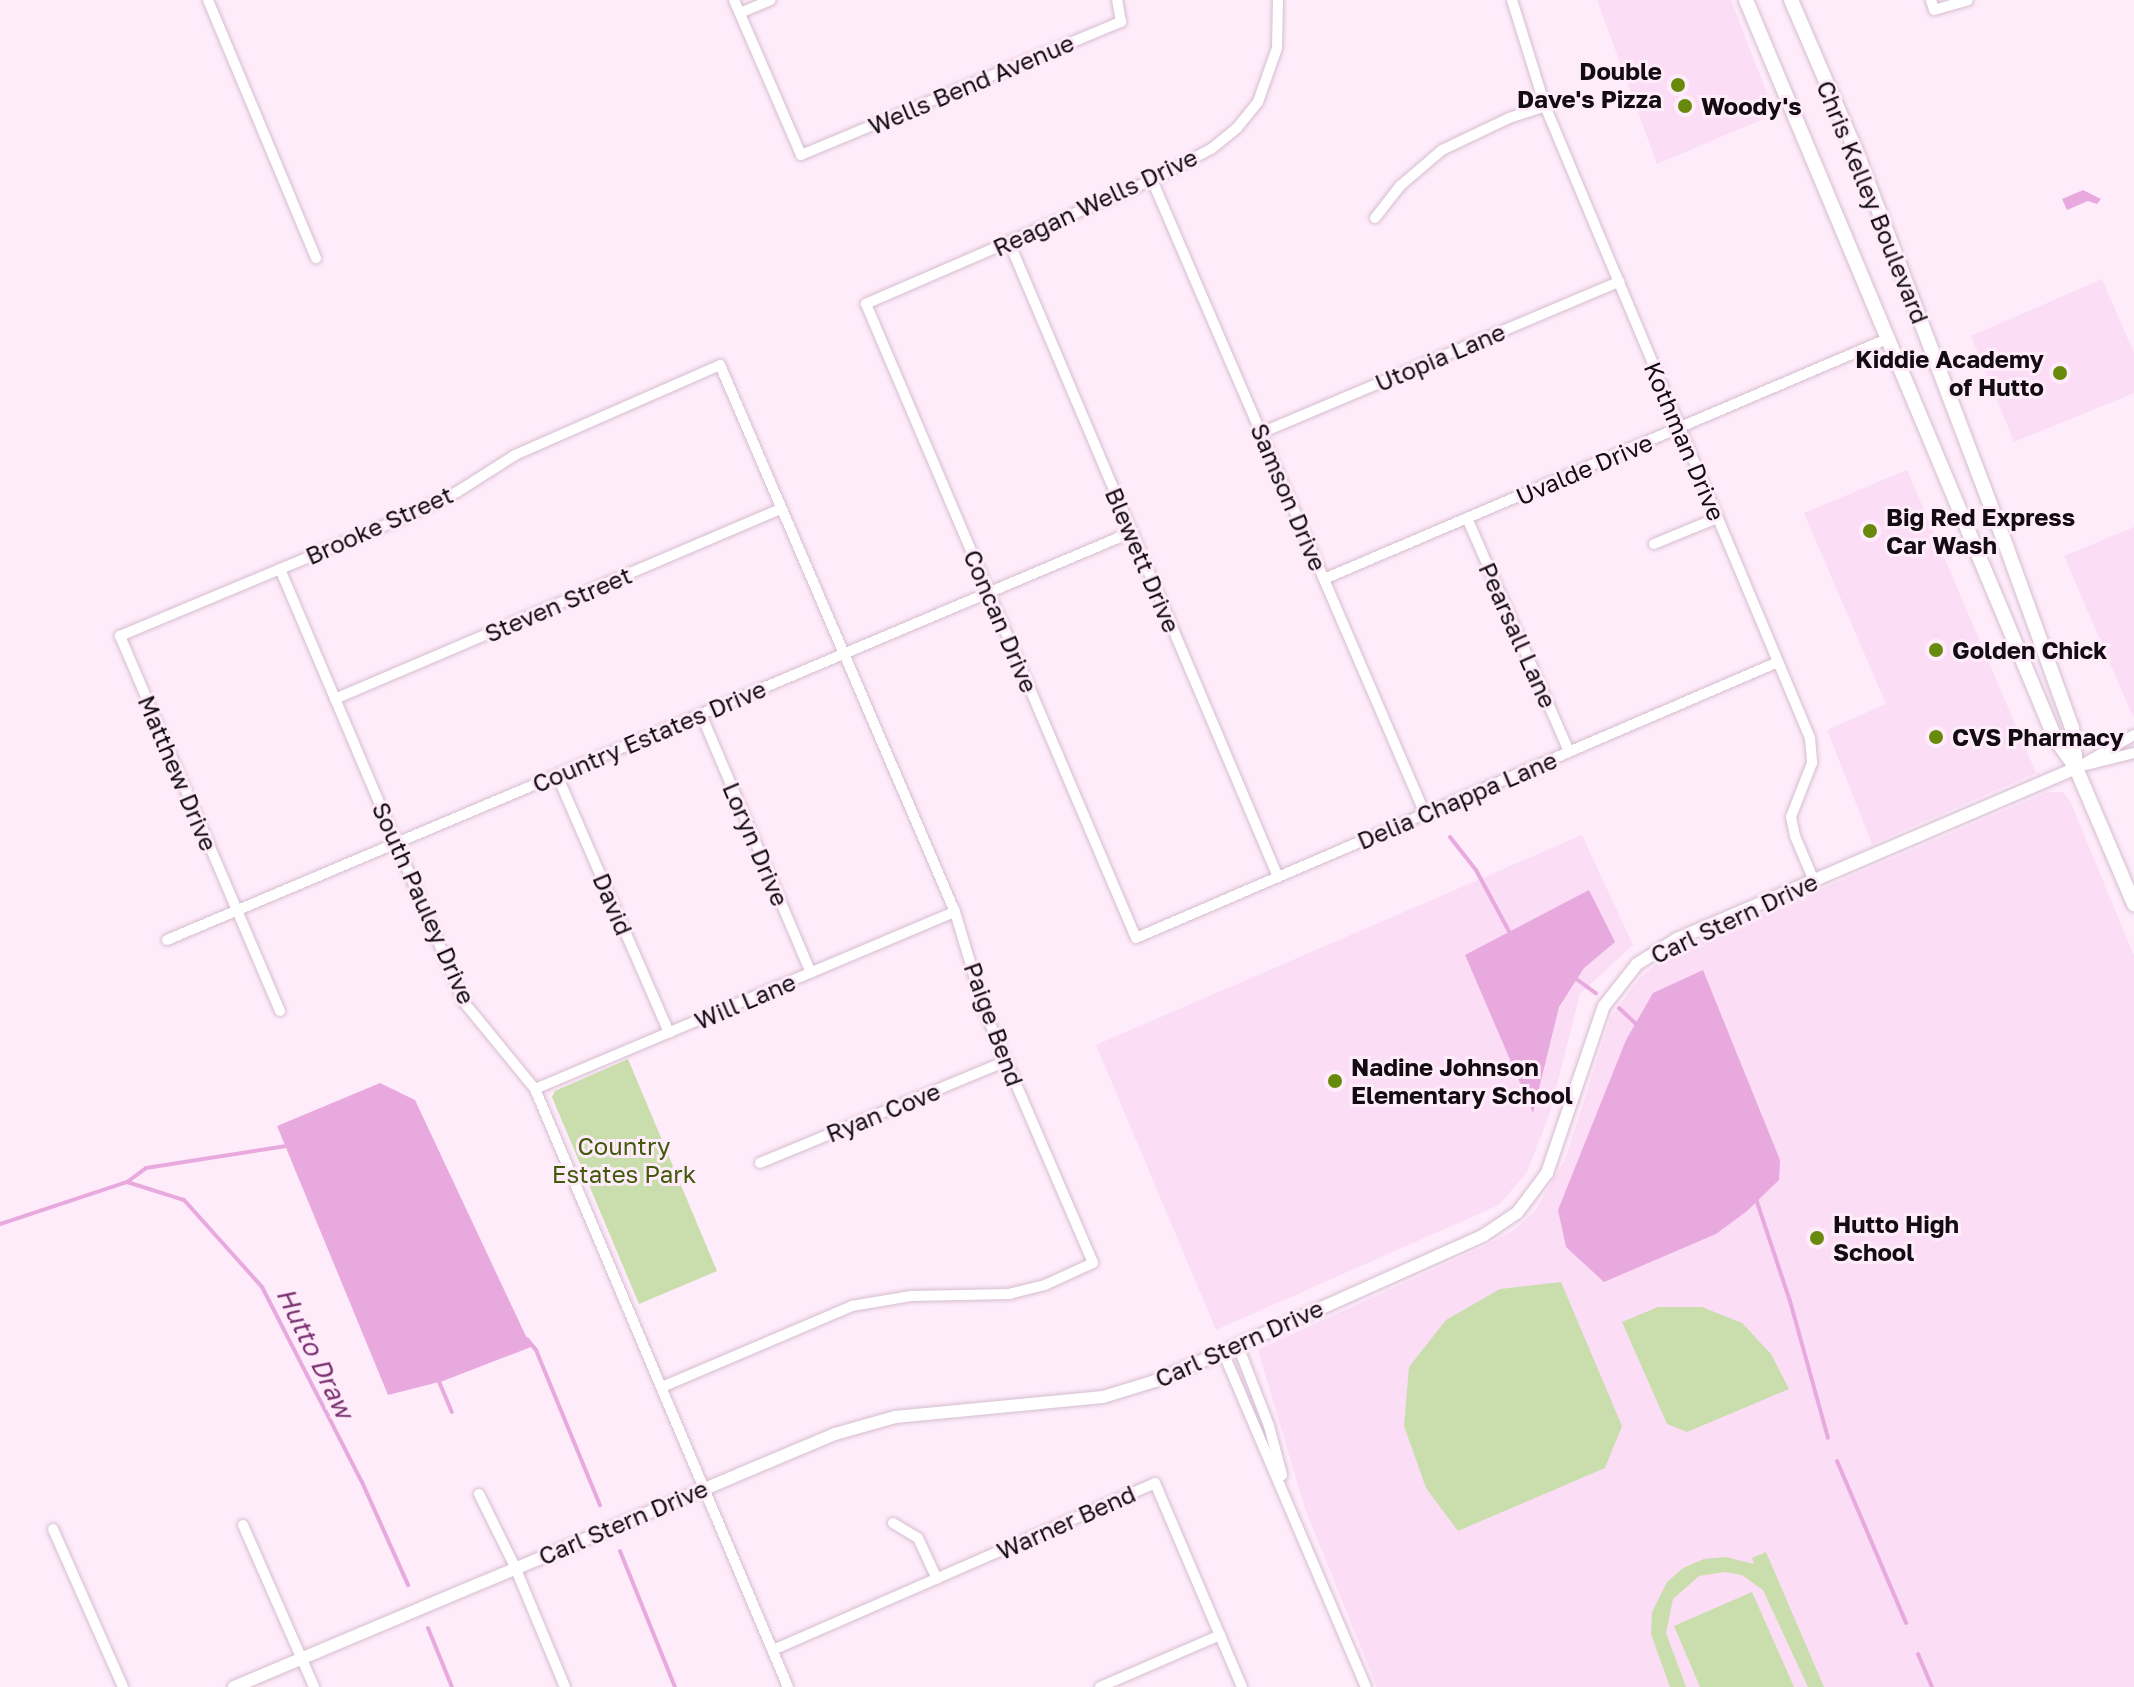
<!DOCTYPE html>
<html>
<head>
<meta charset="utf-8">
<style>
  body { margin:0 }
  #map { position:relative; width:2134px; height:1687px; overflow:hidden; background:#ffecfb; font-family:"Golos Text",sans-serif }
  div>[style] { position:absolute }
  .built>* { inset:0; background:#fbddf5 }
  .green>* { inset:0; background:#cadead }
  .water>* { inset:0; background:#e8aade }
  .stream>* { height:4px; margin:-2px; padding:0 2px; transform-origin:2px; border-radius:2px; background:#e8aade }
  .roads { filter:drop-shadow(0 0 2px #d5bed0) drop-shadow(0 0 2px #d5bed0) }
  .minor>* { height:10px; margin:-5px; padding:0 5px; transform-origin:5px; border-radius:5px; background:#fff }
  .tertiary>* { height:12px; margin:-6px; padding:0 6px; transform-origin:6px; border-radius:6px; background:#fff }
  .secondary>* { height:14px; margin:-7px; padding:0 7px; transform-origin:7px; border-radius:7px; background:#fff }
  .dots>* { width:22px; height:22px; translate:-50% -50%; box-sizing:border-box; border:4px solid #ffecfb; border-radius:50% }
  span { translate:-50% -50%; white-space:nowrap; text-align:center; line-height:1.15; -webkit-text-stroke:6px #ffecfb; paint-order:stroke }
  .poi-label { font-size:24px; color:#130c12; font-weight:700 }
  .right { translate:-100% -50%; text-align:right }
  .left { translate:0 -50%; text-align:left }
  .street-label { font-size:24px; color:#130c12 }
  .park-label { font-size:24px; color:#425909 }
  .water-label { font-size:26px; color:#7a3271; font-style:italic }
</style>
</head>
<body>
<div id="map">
  <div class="built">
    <i style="clip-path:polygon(1597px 0,1731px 0,1775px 114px,1657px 164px)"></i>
    <i style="clip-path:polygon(2102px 279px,2134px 353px,2134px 393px,2014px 442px,1971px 336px)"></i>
    <i style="clip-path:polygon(1907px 470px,2036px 773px,1872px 844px,1827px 730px,1886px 704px,1804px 513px)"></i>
    <i style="clip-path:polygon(2134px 527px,2134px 716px,2133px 717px,2064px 556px)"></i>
    <i style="clip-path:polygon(2048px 792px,2063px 792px,2071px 803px,2134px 956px,2134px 1687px,1377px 1687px,1305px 1509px,1258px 1350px,1485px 1246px,1514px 1230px,1535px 1211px,1565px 1160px,1611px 1017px,1639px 979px,1659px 962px,1687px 946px)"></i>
    <i style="clip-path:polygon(1582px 835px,1633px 945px,1580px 994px,1549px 1116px,1527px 1172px,1499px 1205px,1216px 1330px,1096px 1045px)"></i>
  </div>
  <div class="green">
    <i style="clip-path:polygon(628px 1059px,717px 1271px,639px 1304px,552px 1097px,555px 1091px)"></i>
    <i style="clip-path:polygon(1561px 1282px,1622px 1426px,1605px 1468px,1458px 1531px,1426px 1488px,1404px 1426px,1409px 1367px,1446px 1320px,1500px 1289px)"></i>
    <i style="clip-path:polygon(1658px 1307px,1702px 1307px,1742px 1323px,1771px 1354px,1789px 1389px,1687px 1432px,1667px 1424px,1622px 1322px)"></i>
    <i style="clip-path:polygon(1766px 1552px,1824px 1687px,1808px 1687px,1763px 1590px,1742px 1575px,1725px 1572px,1699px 1576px,1673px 1599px,1666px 1633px,1686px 1687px,1670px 1687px,1651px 1634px,1652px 1612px,1667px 1582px,1683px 1568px,1704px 1559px,1726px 1557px,1754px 1564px,1752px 1558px)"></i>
    <i style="clip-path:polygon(1752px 1592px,1794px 1687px,1700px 1687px,1674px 1626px)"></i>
  </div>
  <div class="water">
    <i style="clip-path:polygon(2083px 190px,2101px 199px,2097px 204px,2088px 201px,2067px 210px,2062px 199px)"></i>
    <i style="clip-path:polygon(1589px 890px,1615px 942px,1584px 968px,1559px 1007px,1533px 1113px,1465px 955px)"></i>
    <i style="clip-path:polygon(1703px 970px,1780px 1160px,1779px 1180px,1747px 1211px,1716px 1234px,1604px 1282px,1566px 1247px,1558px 1210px,1626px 1040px,1653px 993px)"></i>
    <i style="clip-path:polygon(380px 1083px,415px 1100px,531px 1347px,443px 1381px,388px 1395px,277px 1126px)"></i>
  </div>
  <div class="stream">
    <i style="left:1450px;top:837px;width:42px;rotate:51.8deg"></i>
    <i style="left:1476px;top:870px;width:74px;rotate:61.7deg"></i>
    <i style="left:1575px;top:978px;width:26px;rotate:36deg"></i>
    <i style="left:1619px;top:1008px;width:26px;rotate:43deg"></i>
    <i style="left:127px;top:1182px;width:24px;rotate:-36deg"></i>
    <i style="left:146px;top:1168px;width:142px;rotate:-8.9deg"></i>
    <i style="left:1756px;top:1199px;width:108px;rotate:71.6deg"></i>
    <i style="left:1790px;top:1301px;width:142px;rotate:74.5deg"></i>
    <i style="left:0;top:1224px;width:134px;rotate:-18.3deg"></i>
    <i style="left:127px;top:1182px;width:60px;rotate:17.5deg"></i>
    <i style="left:184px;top:1200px;width:117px;rotate:48.1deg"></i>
    <i style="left:262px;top:1287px;width:219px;rotate:62.9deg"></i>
    <i style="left:362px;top:1482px;width:113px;rotate:65.9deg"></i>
    <i style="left:527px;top:1339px;width:14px;rotate:51deg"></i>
    <i style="left:536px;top:1350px;width:168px;rotate:67.6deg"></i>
    <i style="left:437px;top:1377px;width:38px;rotate:67deg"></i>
    <i style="left:1837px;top:1461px;width:176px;rotate:66.9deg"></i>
    <i style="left:620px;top:1551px;width:147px;rotate:68deg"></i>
    <i style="left:428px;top:1628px;width:64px;rotate:67.9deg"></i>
    <i style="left:1918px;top:1654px;width:36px;rotate:67deg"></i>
  </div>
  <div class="roads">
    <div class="minor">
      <i style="left:208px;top:0;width:280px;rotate:67.3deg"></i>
      <i style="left:734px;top:0;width:169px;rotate:66.6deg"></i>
      <i style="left:801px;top:155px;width:347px;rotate:-22.6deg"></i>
      <i style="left:1121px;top:22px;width:22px;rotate:-100deg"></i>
      <i style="left:1278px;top:0;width:48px;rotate:91.2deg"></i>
      <i style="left:1277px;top:48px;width:57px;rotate:109.4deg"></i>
      <i style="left:1258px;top:102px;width:33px;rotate:129deg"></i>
      <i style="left:1237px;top:128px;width:33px;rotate:141deg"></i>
      <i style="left:1211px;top:149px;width:67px;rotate:152.3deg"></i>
      <i style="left:1152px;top:180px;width:312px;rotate:156.6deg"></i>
      <i style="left:866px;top:304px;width:689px;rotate:66.93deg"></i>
      <i style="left:1136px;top:938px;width:699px;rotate:-23.26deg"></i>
      <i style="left:1512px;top:0;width:111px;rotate:72.7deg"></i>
      <i style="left:1545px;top:106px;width:685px;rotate:67.25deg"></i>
      <i style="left:1810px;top:738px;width:25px;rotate:85deg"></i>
      <i style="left:1812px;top:763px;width:58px;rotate:111.3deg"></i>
      <i style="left:1791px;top:817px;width:19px;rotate:78deg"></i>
      <i style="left:1795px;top:836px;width:49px;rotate:67.1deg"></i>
      <i style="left:1931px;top:0;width:10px;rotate:73deg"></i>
      <i style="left:1934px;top:10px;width:35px;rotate:-16deg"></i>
      <i style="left:740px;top:13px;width:33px;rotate:-23deg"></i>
      <i style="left:1152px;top:180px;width:690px;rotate:66.7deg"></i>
      <i style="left:1375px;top:218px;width:41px;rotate:-52deg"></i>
      <i style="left:1400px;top:186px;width:55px;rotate:-40.6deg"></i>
      <i style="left:1442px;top:150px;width:74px;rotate:-25.5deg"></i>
      <i style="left:1509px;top:118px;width:38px;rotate:-18deg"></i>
      <i style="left:1009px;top:242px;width:690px;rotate:67.04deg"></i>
      <i style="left:1261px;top:433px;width:389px;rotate:-22.9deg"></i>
      <i style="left:1467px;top:518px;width:255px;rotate:66.4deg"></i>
      <i style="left:1654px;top:544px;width:68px;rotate:-22.4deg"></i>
      <i style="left:280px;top:569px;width:469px;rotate:67deg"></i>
      <i style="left:463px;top:1001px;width:114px;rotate:50.7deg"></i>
      <i style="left:535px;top:1089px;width:649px;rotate:67.07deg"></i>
      <i style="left:1324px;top:579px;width:612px;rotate:-23.09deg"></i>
      <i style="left:335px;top:699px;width:484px;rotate:-23.1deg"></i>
      <i style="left:701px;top:714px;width:281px;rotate:67deg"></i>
      <i style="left:2086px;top:765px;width:49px;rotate:-14deg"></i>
      <i style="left:2076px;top:768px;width:67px;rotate:-29.6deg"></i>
      <i style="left:557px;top:775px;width:281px;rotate:66.5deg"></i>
      <i style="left:167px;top:940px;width:1048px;rotate:-22.92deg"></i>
      <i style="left:280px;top:1011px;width:408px;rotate:-113.1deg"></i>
      <i style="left:120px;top:636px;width:313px;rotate:-22.7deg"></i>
      <i style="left:409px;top:515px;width:53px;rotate:-25.6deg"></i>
      <i style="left:457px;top:492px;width:69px;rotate:-32.5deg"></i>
      <i style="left:515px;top:455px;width:224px;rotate:-23.7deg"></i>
      <i style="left:720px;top:365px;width:595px;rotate:66.75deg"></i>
      <i style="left:955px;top:912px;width:104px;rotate:73.3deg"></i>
      <i style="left:985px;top:1012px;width:273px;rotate:66.7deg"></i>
      <i style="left:1093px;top:1263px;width:53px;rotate:155.4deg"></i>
      <i style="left:1045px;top:1285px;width:36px;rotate:166deg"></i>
      <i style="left:1010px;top:1294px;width:99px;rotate:178.8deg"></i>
      <i style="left:911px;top:1296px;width:60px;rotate:170.4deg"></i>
      <i style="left:852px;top:1306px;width:207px;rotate:156.9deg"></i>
      <i style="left:535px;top:1089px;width:456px;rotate:-22.9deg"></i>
      <i style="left:760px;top:1163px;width:266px;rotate:-22.5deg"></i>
      <i style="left:1238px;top:1346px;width:86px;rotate:68.8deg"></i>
      <i style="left:1269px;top:1426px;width:51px;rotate:75.1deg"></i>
      <i style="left:1223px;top:1352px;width:364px;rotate:66.9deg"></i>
      <i style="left:479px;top:1494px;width:81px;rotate:63.7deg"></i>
      <i style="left:515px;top:1567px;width:130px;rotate:67.4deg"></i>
      <i style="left:893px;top:1523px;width:29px;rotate:31deg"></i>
      <i style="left:918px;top:1538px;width:45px;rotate:65.1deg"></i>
      <i style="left:243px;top:1525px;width:177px;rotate:66.3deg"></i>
      <i style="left:53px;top:1529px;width:173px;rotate:66.1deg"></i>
      <i style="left:773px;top:1650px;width:417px;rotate:-23.6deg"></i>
      <i style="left:1155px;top:1483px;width:222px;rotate:66.9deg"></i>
      <i style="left:1100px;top:1687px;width:131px;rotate:-23.4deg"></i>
    </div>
    <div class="tertiary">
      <i style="left:234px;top:1687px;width:652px;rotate:-22.83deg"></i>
      <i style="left:835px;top:1434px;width:62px;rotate:-15.8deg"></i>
      <i style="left:895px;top:1417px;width:209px;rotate:-5.5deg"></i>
      <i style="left:1103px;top:1397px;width:54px;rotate:-17.1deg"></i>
      <i style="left:1155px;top:1381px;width:74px;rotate:-23.1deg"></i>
      <i style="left:1223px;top:1352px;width:286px;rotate:-24.1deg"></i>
      <i style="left:1484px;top:1235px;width:40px;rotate:-34deg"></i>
      <i style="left:1517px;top:1213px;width:50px;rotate:-53.1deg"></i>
      <i style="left:1547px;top:1173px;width:176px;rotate:-71.2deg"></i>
      <i style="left:1604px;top:1006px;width:53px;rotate:-51.8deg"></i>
      <i style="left:1637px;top:964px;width:47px;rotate:-32deg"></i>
      <i style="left:1677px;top:939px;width:434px;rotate:-23.2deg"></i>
    </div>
    <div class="secondary">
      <i style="left:1746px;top:0;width:800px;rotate:67.28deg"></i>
      <i style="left:2055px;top:738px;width:37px;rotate:55deg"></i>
      <i style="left:2076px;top:768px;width:148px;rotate:66.9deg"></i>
      <i style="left:1791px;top:0;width:164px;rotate:66.7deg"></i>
      <i style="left:1856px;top:151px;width:416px;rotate:69.2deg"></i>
      <i style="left:2004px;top:540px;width:200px;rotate:70.1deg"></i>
      <i style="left:2072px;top:728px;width:39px;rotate:84deg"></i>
    </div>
  </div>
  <div class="dots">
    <i style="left:1678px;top:85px;background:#688a0c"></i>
    <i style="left:1685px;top:106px;background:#688a0c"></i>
    <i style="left:2060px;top:373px;background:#688a0c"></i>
    <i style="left:1870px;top:531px;background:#688a0c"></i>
    <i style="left:1936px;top:650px;background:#688a0c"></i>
    <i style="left:1936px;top:737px;background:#688a0c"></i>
    <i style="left:1335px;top:1081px;background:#688a0c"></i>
    <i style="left:1817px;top:1238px;background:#688a0c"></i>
  </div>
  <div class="poi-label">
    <span class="right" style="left:1662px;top:85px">Double<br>Dave's Pizza</span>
    <span class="left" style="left:1701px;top:106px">Woody's</span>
    <span class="right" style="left:2044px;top:373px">Kiddie Academy<br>of Hutto</span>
    <span class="left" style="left:1886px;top:531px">Big Red Express<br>Car Wash</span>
    <span class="left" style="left:1952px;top:650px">Golden Chick</span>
    <span class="left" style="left:1952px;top:737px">CVS Pharmacy</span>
    <span class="left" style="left:1351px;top:1081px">Nadine Johnson<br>Elementary School</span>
    <span class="left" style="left:1833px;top:1238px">Hutto High<br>School</span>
  </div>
  <div class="street-label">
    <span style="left:971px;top:84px;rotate:-23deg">Wells Bend Avenue</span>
    <span style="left:1095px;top:202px;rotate:-25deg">Reagan Wells Drive</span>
    <span style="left:1873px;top:202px;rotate:68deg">Chris Kelley Boulevard</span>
    <span style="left:1440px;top:357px;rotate:-23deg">Utopia Lane</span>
    <span style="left:1685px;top:441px;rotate:67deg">Kothman Drive</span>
    <span style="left:1584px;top:469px;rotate:-23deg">Uvalde Drive</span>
    <span style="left:1289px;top:497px;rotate:67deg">Samson Drive</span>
    <span style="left:379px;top:525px;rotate:-24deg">Brooke Street</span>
    <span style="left:1143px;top:560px;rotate:67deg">Blewett Drive</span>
    <span style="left:558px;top:604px;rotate:-23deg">Steven Street</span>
    <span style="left:1001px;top:621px;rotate:67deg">Concan Drive</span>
    <span style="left:1518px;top:635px;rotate:66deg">Pearsall Lane</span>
    <span style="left:649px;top:736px;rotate:-23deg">Country Estates Drive</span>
    <span style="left:178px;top:773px;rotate:67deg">Matthew Drive</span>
    <span style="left:1457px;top:800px;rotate:-23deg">Delia Chappa Lane</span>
    <span style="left:756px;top:844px;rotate:67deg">Loryn Drive</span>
    <span style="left:424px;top:903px;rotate:66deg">South Pauley Drive</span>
    <span style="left:613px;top:904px;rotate:67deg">David</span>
    <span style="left:1734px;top:918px;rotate:-25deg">Carl Stern Drive</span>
    <span style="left:745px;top:1001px;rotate:-23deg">Will Lane</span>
    <span style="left:994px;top:1024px;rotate:70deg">Paige Bend</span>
    <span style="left:883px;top:1112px;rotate:-22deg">Ryan Cove</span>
    <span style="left:1239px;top:1343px;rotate:-24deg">Carl Stern Drive</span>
    <span style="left:623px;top:1522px;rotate:-23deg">Carl Stern Drive</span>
    <span style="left:1066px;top:1522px;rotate:-24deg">Warner Bend</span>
  </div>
  <div class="park-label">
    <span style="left:624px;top:1160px">Country<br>Estates Park</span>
  </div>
  <div class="water-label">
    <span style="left:315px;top:1353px;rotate:64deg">Hutto Draw</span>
  </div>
</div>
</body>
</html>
